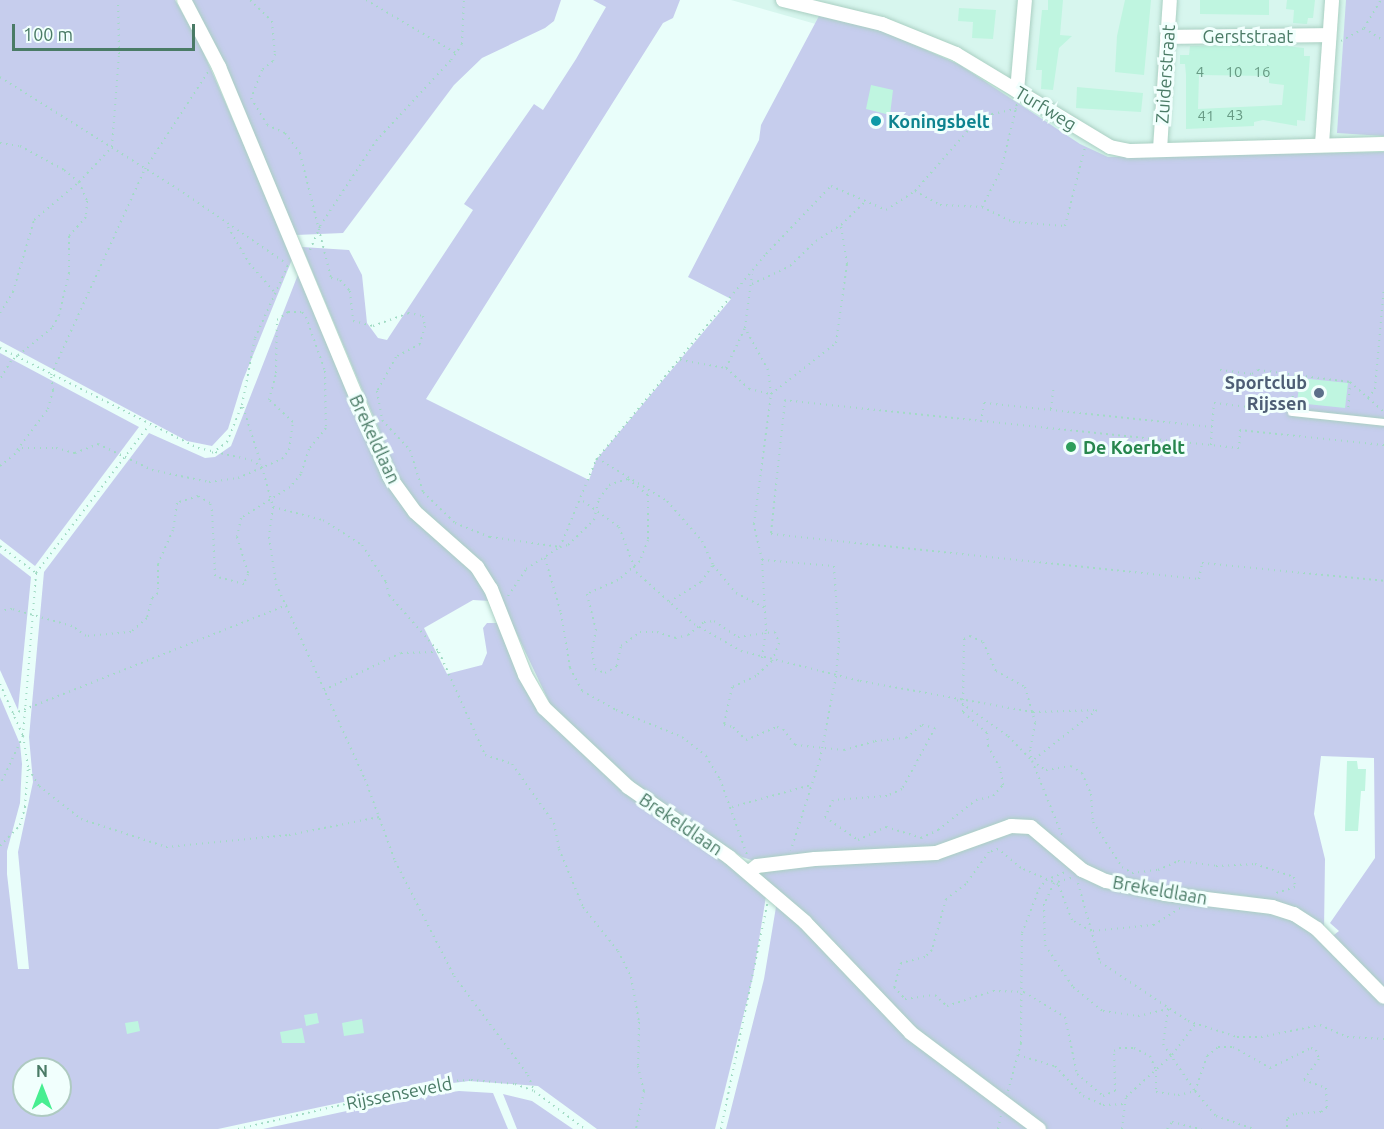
<!DOCTYPE html>
<html>
<head>
<meta charset="utf-8">
<style>
  body { margin:0 }
  #map { position:relative; width:1384px; height:1129px; overflow:hidden; background:#e9fefa; font-family:Ubuntu,sans-serif }
  div>[style] { position:absolute }
  .residential>* { inset:0; background:#d7f6ee }
  .green>* { inset:0; background:#c6cded }
  .building>* { inset:0; background:#bff5e0 }
  .path>* { height:2px; margin-top:-1px; transform-origin:0; background:repeating-linear-gradient(90deg,#a1dbc4 0 1.5px,transparent 0 6px) }
  .roads { filter:drop-shadow(0 0 2px #aacfc2) drop-shadow(0 0 2px #aacfc2) }
  .lane>* { height:7px; margin:-3.5px; padding:0 3.5px; transform-origin:3.5px; border-radius:3.5px; background:#fff }
  .street>* { height:14px; margin:-7px; padding:0 7px; transform-origin:7px; border-radius:7px; background:#fff }
  .dots>* { width:16px; height:16px; translate:-50% -50%; box-sizing:border-box; border:3px solid #f1fffd; border-radius:50% }
  span { translate:-50% -50%; white-space:nowrap; text-align:center; line-height:1.15; -webkit-text-stroke:6px #f1fffd; paint-order:stroke }
  .number-label { font-size:15px; color:#679a84 }
  .number-label span { -webkit-text-stroke-width:0 }
  .street-label { font-size:18px; color:#4a7b66 }
  .culture-label { font-size:18px; color:#0d838f; font-weight:700 }
  .left { translate:0 -50%; text-align:left }
  .service-label { font-size:18px; color:#4e5e75; font-weight:700 }
  .right { translate:-100% -50%; text-align:right }
  .leisure-label { font-size:18px; color:#27864d; font-weight:700 }
  .north { position:absolute; left:12px; top:1057px; width:60px; height:60px; box-sizing:border-box; background:#f1fffd; border:2px solid #aecac1; border-radius:50%; rotate:0deg; font-size:16px; font-weight:700; line-height:24px; text-align:center; color:#4a7b66 }
  .north::after { content:''; display:block; margin:auto; width:21px; height:27px; background:#48ee91; clip-path:polygon(50% 0,100% 100%,50% 72%,0 100%) }
  .scale { position:absolute; left:12px; top:24px; width:183px; height:27px; box-sizing:border-box; border:3px solid #4a7b66; border-top:0; padding-left:8px; font-size:18px; line-height:21px; white-space:nowrap; color:#4a7b66; -webkit-text-stroke:4px #f1fffd; paint-order:stroke }
</style>
</head>
<body>
<div id="map">
  <div class="residential">
    <i style="clip-path:polygon(731px 0,1384px 0,1384px 183px,1093px 176px,893px 46px)"></i>
  </div>
  <div class="green">
    <i style="clip-path:polygon(0 0,175px 0,198px 40px,293px 257px,243px 380px,228px 429px,212px 446px,187px 441px,0 341px)"></i>
    <i style="clip-path:polygon(189px 0,561px 0,554px 21px,545px 28px,482px 58px,454px 85px,343px 233px,296px 235px)"></i>
    <i style="clip-path:polygon(593px 0,680px 0,673px 18px,663px 23px,426px 399px,589px 480px,596px 460px,731px 299px,688px 277px,759px 140px,761px 125px,819px 16px,883px 31px,960px 65px,1080px 144px,1108px 157px,1384px 152px,1384px 987px,1330px 938px,1339px 931px,1330px 923px,1375px 858px,1374px 758px,1321px 756px,1314px 814px,1325px 859px,1324px 930px,1270px 902px,1245px 896px,1125px 885px,1087px 868px,1032px 822px,946px 846px,757px 862px,742px 857px,628px 781px,551px 706px,504px 607px,404px 489px,302px 247px,349px 250px,362px 275px,367px 323px,378px 338px,387px 340px,473px 210px,464px 204px,534px 104px,543px 110px,576px 59px,606px 7px)"></i>
    <i style="clip-path:polygon(1346px 0,1384px 0,1384px 136px,1337px 133px)"></i>
    <i style="clip-path:polygon(evenodd,299px 272px,376px 459px,440px 540px,476px 575px,490px 601px,473px 600px,424px 628px,447px 674px,482px 665px,487px 653px,483px 628px,487px 623px,501px 623px,553px 725px,607px 776px,767px 890px,753px 977px,715px 1129px,597px 1129px,538px 1086px,469px 1081px,404px 1089px,218px 1129px,0 1129px,0 697px,20px 744px,22px 764px,20px 803px,7px 851px,7px 874px,18px 969px,29px 969px,18px 852px,33px 782px,29px 737px,44px 572px,149px 433px,205px 458px,215px 457px,231px 446px,299px 272px,24px 1069px,60px 1069px,60px 1105px,24px 1105px,24px 1069px)"></i>
    <i style="clip-path:polygon(0 353px,139px 427px,35px 566px,0 539px)"></i>
    <i style="clip-path:polygon(0 553px,31px 577px,18px 710px,0 670px)"></i>
    <i style="clip-path:polygon(1010px 831px,1033px 831px,1080px 877px,1104px 888px,1290px 916px,1321px 939px,1384px 1004px,1384px 1129px,1044px 1129px,929px 1043px,816px 926px,757px 875px,757px 871px,852px 860px,917px 861px,942px 856px)"></i>
    <i style="clip-path:polygon(777px 901px,893px 1023px,1029px 1129px,726px 1129px,764px 979px)"></i>
    <i style="clip-path:polygon(459px 1091px,493px 1093px,508px 1129px,263px 1129px,407px 1098px)"></i>
    <i style="clip-path:polygon(503px 1094px,532px 1101px,573px 1129px,517px 1129px)"></i>
  </div>
  <div class="building">
    <i style="clip-path:polygon(1048px 0,1063px 0,1060px 35px,1072px 36px,1059px 48px,1053px 90px,1041px 89px,1042px 70px,1036px 70px,1042px 10px,1048px 10px)"></i>
    <i style="clip-path:polygon(1125px 0,1151px 0,1144px 75px,1115px 72px,1117px 36px)"></i>
    <i style="clip-path:polygon(1200px 0,1269px 0,1269px 15px,1200px 14px)"></i>
    <i style="clip-path:polygon(1287px 0,1315px 0,1313px 18px,1308px 18px,1307px 24px,1293px 23px,1294px 10px,1286px 9px)"></i>
    <i style="clip-path:polygon(959px 8px,996px 10px,993px 39px,972px 38px,973px 22px,958px 21px)"></i>
    <i style="clip-path:polygon(evenodd,1277px 45px,1304px 48px,1304px 56px,1310px 56px,1305px 121px,1297px 120px,1297px 126px,1263px 120px,1254px 122px,1254px 126px,1186px 129px,1186px 75px,1185px 64px,1180px 64px,1180px 55px,1189px 55px,1190px 46px,1277px 45px,1199px 75px,1269px 76px,1269px 83px,1284px 85px,1282px 105px,1198px 109px,1199px 75px)"></i>
    <i style="clip-path:polygon(871px 85px,893px 90px,890px 115px,866px 109px)"></i>
    <i style="clip-path:polygon(1077px 87px,1143px 93px,1141px 112px,1076px 108px)"></i>
    <i style="clip-path:polygon(1300px 378px,1348px 383px,1345px 408px,1297px 403px)"></i>
    <i style="clip-path:polygon(1347px 761px,1357px 761px,1358px 769px,1366px 769px,1365px 791px,1361px 791px,1358px 831px,1345px 831px)"></i>
    <i style="clip-path:polygon(317px 1013px,319px 1023px,306px 1026px,304px 1015px)"></i>
    <i style="clip-path:polygon(362px 1019px,364px 1033px,344px 1036px,342px 1023px)"></i>
    <i style="clip-path:polygon(138px 1021px,140px 1031px,127px 1034px,125px 1023px)"></i>
    <i style="clip-path:polygon(302px 1028px,305px 1043px,282px 1043px,280px 1032px)"></i>
  </div>
  <div class="path">
    <i style="left:250px;top:0;width:30px;rotate:44deg"></i>
    <i style="left:272px;top:21px;width:33px;rotate:85deg"></i>
    <i style="left:275px;top:54px;width:7px;rotate:106deg"></i>
    <i style="left:273px;top:61px;width:14px;rotate:141deg"></i>
    <i style="left:262px;top:70px;width:30px;rotate:111deg"></i>
    <i style="left:251px;top:98px;width:31px;rotate:59deg"></i>
    <i style="left:267px;top:125px;width:20px;rotate:24deg"></i>
    <i style="left:285px;top:133px;width:25px;rotate:53deg"></i>
    <i style="left:300px;top:153px;width:129px;rotate:76.1deg"></i>
    <i style="left:331px;top:278px;width:9px;rotate:13deg"></i>
    <i style="left:340px;top:280px;width:15px;rotate:48deg"></i>
    <i style="left:350px;top:291px;width:30px;rotate:84deg"></i>
    <i style="left:353px;top:321px;width:21px;rotate:14deg"></i>
    <i style="left:373px;top:326px;width:37px;rotate:-20deg"></i>
    <i style="left:408px;top:313px;width:15px;rotate:11deg"></i>
    <i style="left:423px;top:316px;width:10px;rotate:79deg"></i>
    <i style="left:425px;top:326px;width:19px;rotate:106deg"></i>
    <i style="left:420px;top:344px;width:27px;rotate:152deg"></i>
    <i style="left:396px;top:357px;width:39px;rotate:119deg"></i>
    <i style="left:377px;top:391px;width:29px;rotate:80deg"></i>
    <i style="left:382px;top:420px;width:41px;rotate:47deg"></i>
    <i style="left:410px;top:450px;width:44px;rotate:72.8deg"></i>
    <i style="left:423px;top:492px;width:45px;rotate:44.1deg"></i>
    <i style="left:455px;top:523px;width:38px;rotate:22deg"></i>
    <i style="left:490px;top:537px;width:71px;rotate:8.1deg"></i>
    <i style="left:560px;top:547px;width:8px;rotate:-14deg"></i>
    <i style="left:568px;top:545px;width:36px;rotate:-44deg"></i>
    <i style="left:594px;top:520px;width:22px;rotate:-77deg"></i>
    <i style="left:599px;top:499px;width:17px;rotate:-54deg"></i>
    <i style="left:609px;top:485px;width:20px;rotate:-18deg"></i>
    <i style="left:628px;top:479px;width:26px;rotate:39deg"></i>
    <i style="left:648px;top:495px;width:45px;rotate:90deg"></i>
    <i style="left:648px;top:540px;width:22px;rotate:111deg"></i>
    <i style="left:640px;top:561px;width:29px;rotate:139deg"></i>
    <i style="left:618px;top:580px;width:34px;rotate:156deg"></i>
    <i style="left:587px;top:594px;width:36px;rotate:76deg"></i>
    <i style="left:596px;top:629px;width:23px;rotate:100deg"></i>
    <i style="left:592px;top:652px;width:17px;rotate:80deg"></i>
    <i style="left:595px;top:669px;width:11px;rotate:22deg"></i>
    <i style="left:605px;top:673px;width:14px;rotate:-30deg"></i>
    <i style="left:617px;top:666px;width:20px;rotate:-79deg"></i>
    <i style="left:621px;top:646px;width:24px;rotate:-36deg"></i>
    <i style="left:640px;top:632px;width:17px"></i>
    <i style="left:657px;top:632px;width:19px;rotate:18deg"></i>
    <i style="left:675px;top:638px;width:13px;rotate:-13deg"></i>
    <i style="left:688px;top:635px;width:21px;rotate:-39deg"></i>
    <i style="left:704px;top:622px;width:10px;rotate:-6deg"></i>
    <i style="left:714px;top:621px;width:29px;rotate:34deg"></i>
    <i style="left:738px;top:637px;width:37px;rotate:-8deg"></i>
    <i style="left:775px;top:632px;width:12px;rotate:70deg"></i>
    <i style="left:779px;top:643px;width:19px;rotate:111deg"></i>
    <i style="left:772px;top:661px;width:22px;rotate:137deg"></i>
    <i style="left:756px;top:676px;width:26px;rotate:155deg"></i>
    <i style="left:732px;top:687px;width:39px;rotate:102deg"></i>
    <i style="left:724px;top:725px;width:9px;rotate:13deg"></i>
    <i style="left:733px;top:727px;width:18px;rotate:45deg"></i>
    <i style="left:746px;top:740px;width:34px;rotate:-23deg"></i>
    <i style="left:777px;top:727px;width:6px;rotate:18deg"></i>
    <i style="left:783px;top:729px;width:20px;rotate:53deg"></i>
    <i style="left:795px;top:745px;width:49px;rotate:5.8deg"></i>
    <i style="left:844px;top:750px;width:32px;rotate:-16deg"></i>
    <i style="left:875px;top:741px;width:31px;rotate:-6deg"></i>
    <i style="left:906px;top:738px;width:21px;rotate:-39deg"></i>
    <i style="left:922px;top:725px;width:13px;rotate:13deg"></i>
    <i style="left:935px;top:728px;width:69px;rotate:118.4deg"></i>
    <i style="left:902px;top:789px;width:17px;rotate:155deg"></i>
    <i style="left:887px;top:796px;width:54px;rotate:175.8deg"></i>
    <i style="left:833px;top:800px;width:19px;rotate:115deg"></i>
    <i style="left:825px;top:817px;width:40px;rotate:34.9deg"></i>
    <i style="left:858px;top:840px;width:31px;rotate:-25deg"></i>
    <i style="left:886px;top:827px;width:37px;rotate:17deg"></i>
    <i style="left:921px;top:838px;width:19px;rotate:-25deg"></i>
    <i style="left:938px;top:830px;width:48px;rotate:-38.3deg"></i>
    <i style="left:976px;top:800px;width:17px;rotate:-13deg"></i>
    <i style="left:993px;top:796px;width:15px;rotate:-48deg"></i>
    <i style="left:1003px;top:785px;width:17px;rotate:-100deg"></i>
    <i style="left:1000px;top:768px;width:25px;rotate:-119deg"></i>
    <i style="left:988px;top:746px;width:13px;rotate:-94deg"></i>
    <i style="left:987px;top:733px;width:32px;rotate:-139deg"></i>
    <i style="left:963px;top:712px;width:73px;rotate:-89.2deg"></i>
    <i style="left:964px;top:639px;width:7px;rotate:-27deg"></i>
    <i style="left:970px;top:636px;width:14px;rotate:25deg"></i>
    <i style="left:983px;top:642px;width:32px;rotate:66deg"></i>
    <i style="left:996px;top:671px;width:33px;rotate:29deg"></i>
    <i style="left:1025px;top:687px;width:37px;rotate:74deg"></i>
    <i style="left:1035px;top:723px;width:27px;rotate:100deg"></i>
    <i style="left:1030px;top:750px;width:11px;rotate:80deg"></i>
    <i style="left:1032px;top:761px;width:17px;rotate:33deg"></i>
    <i style="left:1046px;top:770px;width:25px;rotate:-9deg"></i>
    <i style="left:1071px;top:766px;width:13px;rotate:32deg"></i>
    <i style="left:1082px;top:773px;width:23px;rotate:67deg"></i>
    <i style="left:1091px;top:794px;width:28px;rotate:86deg"></i>
    <i style="left:1093px;top:822px;width:54px;rotate:57.2deg"></i>
    <i style="left:1122px;top:867px;width:12px;rotate:31deg"></i>
    <i style="left:1132px;top:873px;width:26px;rotate:-7deg"></i>
    <i style="left:1158px;top:870px;width:22px;rotate:-24deg"></i>
    <i style="left:1178px;top:861px;width:38px;rotate:7deg"></i>
    <i style="left:1216px;top:866px;width:39px;rotate:-3deg"></i>
    <i style="left:1255px;top:864px;width:41px;rotate:18.4deg"></i>
    <i style="left:1294px;top:877px;width:10px;rotate:84deg"></i>
    <i style="left:1295px;top:887px;width:22px;rotate:162deg"></i>
    <i style="left:366px;top:0;width:104px;rotate:30.5deg"></i>
    <i style="left:1364px;top:28px;width:24px;rotate:33deg"></i>
    <i style="left:1341px;top:41px;width:26px;rotate:-29deg"></i>
    <i style="left:1364px;top:28px;width:33px;rotate:-59deg"></i>
    <i style="left:0;top:77px;width:210px;rotate:32.2deg"></i>
    <i style="left:178px;top:189px;width:132px;rotate:34.5deg"></i>
    <i style="left:0;top:143px;width:20px;rotate:9deg"></i>
    <i style="left:20px;top:146px;width:50px;rotate:28.6deg"></i>
    <i style="left:64px;top:170px;width:19px;rotate:39deg"></i>
    <i style="left:79px;top:182px;width:21px;rotate:67deg"></i>
    <i style="left:87px;top:201px;width:16px;rotate:94deg"></i>
    <i style="left:86px;top:217px;width:25px;rotate:132deg"></i>
    <i style="left:69px;top:236px;width:37px;rotate:90deg"></i>
    <i style="left:69px;top:273px;width:43px;rotate:103.4deg"></i>
    <i style="left:59px;top:315px;width:15px;rotate:118deg"></i>
    <i style="left:52px;top:328px;width:53px;rotate:141.2deg"></i>
    <i style="left:11px;top:361px;width:21px;rotate:121deg"></i>
    <i style="left:915px;top:191px;width:29px;rotate:29deg"></i>
    <i style="left:940px;top:205px;width:42px;rotate:2.7deg"></i>
    <i style="left:982px;top:207px;width:42px;rotate:-62.8deg"></i>
    <i style="left:1001px;top:170px;width:68px;rotate:-76.4deg"></i>
    <i style="left:982px;top:207px;width:34px;rotate:26deg"></i>
    <i style="left:1013px;top:222px;width:52px;rotate:4.4deg"></i>
    <i style="left:1065px;top:226px;width:81px;rotate:-75.8deg"></i>
    <i style="left:228px;top:227px;width:42px;rotate:59.7deg"></i>
    <i style="left:249px;top:263px;width:40px;rotate:49deg"></i>
    <i style="left:310px;top:250px;width:26px;rotate:-67deg"></i>
    <i style="left:320px;top:226px;width:102px;rotate:-56.6deg"></i>
    <i style="left:376px;top:141px;width:110px;rotate:-47.2deg"></i>
    <i style="left:451px;top:60px;width:19px;rotate:-55deg"></i>
    <i style="left:462px;top:44px;width:44px;rotate:-87.4deg"></i>
    <i style="left:752px;top:284px;width:42px;rotate:-25.3deg"></i>
    <i style="left:790px;top:266px;width:36px;rotate:-44deg"></i>
    <i style="left:816px;top:241px;width:30px;rotate:-33deg"></i>
    <i style="left:0;top:313px;width:25px;rotate:-58deg"></i>
    <i style="left:13px;top:292px;width:75px;rotate:-73.7deg"></i>
    <i style="left:34px;top:220px;width:59px;rotate:-40.2deg"></i>
    <i style="left:79px;top:182px;width:48px;rotate:-46.7deg"></i>
    <i style="left:112px;top:147px;width:93px;rotate:-85.7deg"></i>
    <i style="left:119px;top:54px;width:54px;rotate:-91.1deg"></i>
    <i style="left:0;top:348px;width:222px;rotate:26.8deg"></i>
    <i style="left:198px;top:448px;width:54px;rotate:12.8deg"></i>
    <i style="left:251px;top:460px;width:13px;rotate:32deg"></i>
    <i style="left:262px;top:467px;width:41px;rotate:74.6deg"></i>
    <i style="left:273px;top:507px;width:30px;rotate:98deg"></i>
    <i style="left:269px;top:537px;width:48px;rotate:81.5deg"></i>
    <i style="left:276px;top:584px;width:214px;rotate:65.5deg"></i>
    <i style="left:365px;top:779px;width:87px;rotate:69.9deg"></i>
    <i style="left:395px;top:861px;width:129px;rotate:62.8deg"></i>
    <i style="left:454px;top:976px;width:124px;rotate:53.2deg"></i>
    <i style="left:528px;top:1075px;width:17px;rotate:69deg"></i>
    <i style="left:680px;top:360px;width:47px;rotate:9.9deg"></i>
    <i style="left:726px;top:368px;width:31px;rotate:42deg"></i>
    <i style="left:749px;top:389px;width:23px;rotate:13deg"></i>
    <i style="left:771px;top:394px;width:24px;rotate:-97deg"></i>
    <i style="left:768px;top:370px;width:48px;rotate:-118.7deg"></i>
    <i style="left:745px;top:328px;width:54px;rotate:-82.6deg"></i>
    <i style="left:726px;top:368px;width:44px;rotate:-64.6deg"></i>
    <i style="left:1220px;top:370px;width:32px;rotate:7deg"></i>
    <i style="left:1252px;top:374px;width:7px;rotate:-34deg"></i>
    <i style="left:1258px;top:370px;width:93px;rotate:7.4deg"></i>
    <i style="left:1350px;top:382px;width:27px;rotate:94deg"></i>
    <i style="left:1350px;top:382px;width:45px;rotate:41.4deg"></i>
    <i style="left:1368px;top:398px;width:11px;rotate:-52deg"></i>
    <i style="left:1375px;top:389px;width:102px;rotate:-85deg"></i>
    <i style="left:1292px;top:403px;width:16px;rotate:-83deg"></i>
    <i style="left:243px;top:407px;width:60px;rotate:72.5deg"></i>
    <i style="left:1051px;top:409px;width:24px;rotate:-83deg"></i>
    <i style="left:981px;top:422px;width:19px;rotate:-81deg"></i>
    <i style="left:984px;top:403px;width:229px;rotate:6deg"></i>
    <i style="left:1212px;top:427px;width:24px;rotate:-85deg"></i>
    <i style="left:1214px;top:403px;width:68px;rotate:6.7deg"></i>
    <i style="left:1211px;top:445px;width:18px;rotate:-87deg"></i>
    <i style="left:1384px;top:445px;width:145px;rotate:-174.1deg"></i>
    <i style="left:1240px;top:430px;width:18px;rotate:93deg"></i>
    <i style="left:1239px;top:448px;width:457px;rotate:-174deg"></i>
    <i style="left:785px;top:400px;width:135px;rotate:96deg"></i>
    <i style="left:771px;top:534px;width:430px;rotate:6deg"></i>
    <i style="left:1199px;top:579px;width:16px;rotate:-79deg"></i>
    <i style="left:1202px;top:563px;width:183px;rotate:5.6deg"></i>
    <i style="left:17px;top:450px;width:51px;rotate:-52.9deg"></i>
    <i style="left:48px;top:409px;width:20px;rotate:-75deg"></i>
    <i style="left:53px;top:390px;width:15px;rotate:-98deg"></i>
    <i style="left:51px;top:375px;width:226px;rotate:-65.5deg"></i>
    <i style="left:145px;top:169px;width:116px;rotate:-57deg"></i>
    <i style="left:212px;top:453px;width:19px;rotate:-36deg"></i>
    <i style="left:227px;top:442px;width:40px;rotate:-68deg"></i>
    <i style="left:242px;top:405px;width:68px;rotate:-79deg"></i>
    <i style="left:255px;top:338px;width:80px;rotate:-65.7deg"></i>
    <i style="left:597px;top:458px;width:82px;rotate:31.6deg"></i>
    <i style="left:667px;top:501px;width:53px;rotate:48.8deg"></i>
    <i style="left:702px;top:541px;width:26px;rotate:65deg"></i>
    <i style="left:713px;top:565px;width:36px;rotate:51deg"></i>
    <i style="left:736px;top:593px;width:33px;rotate:27deg"></i>
    <i style="left:0;top:466px;width:28px;rotate:-39deg"></i>
    <i style="left:22px;top:448px;width:34px"></i>
    <i style="left:56px;top:448px;width:20px;rotate:15deg"></i>
    <i style="left:75px;top:453px;width:25px;rotate:-21deg"></i>
    <i style="left:98px;top:444px;width:60px;rotate:25.7deg"></i>
    <i style="left:152px;top:470px;width:58px;rotate:11.9deg"></i>
    <i style="left:209px;top:482px;width:29px;rotate:-8deg"></i>
    <i style="left:238px;top:478px;width:48px;rotate:-23.4deg"></i>
    <i style="left:282px;top:459px;width:11px;rotate:-52deg"></i>
    <i style="left:289px;top:450px;width:28px;rotate:-82deg"></i>
    <i style="left:293px;top:422px;width:33px;rotate:-137deg"></i>
    <i style="left:269px;top:400px;width:28px;rotate:-75deg"></i>
    <i style="left:276px;top:373px;width:53px;rotate:-88.9deg"></i>
    <i style="left:277px;top:320px;width:14px;rotate:-36deg"></i>
    <i style="left:288px;top:312px;width:14px"></i>
    <i style="left:302px;top:312px;width:6px;rotate:51deg"></i>
    <i style="left:306px;top:317px;width:57px;rotate:70.6deg"></i>
    <i style="left:325px;top:371px;width:57px;rotate:89deg"></i>
    <i style="left:326px;top:428px;width:27px;rotate:129deg"></i>
    <i style="left:309px;top:449px;width:26px;rotate:108deg"></i>
    <i style="left:301px;top:474px;width:17px;rotate:130deg"></i>
    <i style="left:290px;top:487px;width:58px;rotate:147.7deg"></i>
    <i style="left:241px;top:518px;width:19px;rotate:102deg"></i>
    <i style="left:237px;top:537px;width:39px;rotate:73deg"></i>
    <i style="left:248px;top:574px;width:11px;rotate:112deg"></i>
    <i style="left:244px;top:584px;width:30px;rotate:-165deg"></i>
    <i style="left:215px;top:576px;width:65px;rotate:-92.6deg"></i>
    <i style="left:212px;top:511px;width:8px;rotate:-104deg"></i>
    <i style="left:210px;top:503px;width:14px;rotate:-150deg"></i>
    <i style="left:198px;top:496px;width:22px;rotate:162deg"></i>
    <i style="left:177px;top:503px;width:27px;rotate:98deg"></i>
    <i style="left:173px;top:530px;width:37px;rotate:114deg"></i>
    <i style="left:158px;top:564px;width:29px;rotate:90deg"></i>
    <i style="left:158px;top:593px;width:8px;rotate:140deg"></i>
    <i style="left:152px;top:598px;width:21px;rotate:104deg"></i>
    <i style="left:147px;top:618px;width:21px;rotate:139deg"></i>
    <i style="left:131px;top:632px;width:45px;rotate:174.9deg"></i>
    <i style="left:86px;top:636px;width:17px;rotate:-144deg"></i>
    <i style="left:72px;top:626px;width:62px;rotate:-164.2deg"></i>
    <i style="left:12px;top:609px;width:12px;rotate:171deg"></i>
    <i style="left:583px;top:501px;width:44px;rotate:35.8deg"></i>
    <i style="left:619px;top:527px;width:48px;rotate:69.3deg"></i>
    <i style="left:636px;top:572px;width:78px;rotate:41.9deg"></i>
    <i style="left:694px;top:624px;width:54px;rotate:29.9deg"></i>
    <i style="left:741px;top:651px;width:123px;rotate:14.1deg"></i>
    <i style="left:860px;top:681px;width:176px;rotate:10.2deg"></i>
    <i style="left:1033px;top:712px;width:64px;rotate:-1.8deg"></i>
    <i style="left:1097px;top:710px;width:83px;rotate:141.9deg"></i>
    <i style="left:273px;top:507px;width:52px;rotate:14.6deg"></i>
    <i style="left:323px;top:520px;width:46px;rotate:32.7deg"></i>
    <i style="left:362px;top:545px;width:44px;rotate:57deg"></i>
    <i style="left:386px;top:582px;width:13px;rotate:77deg"></i>
    <i style="left:389px;top:595px;width:76px;rotate:48.7deg"></i>
    <i style="left:439px;top:652px;width:113px;rotate:65.9deg"></i>
    <i style="left:485px;top:755px;width:28px;rotate:18deg"></i>
    <i style="left:512px;top:764px;width:72px;rotate:54.6deg"></i>
    <i style="left:554px;top:823px;width:26px;rotate:79deg"></i>
    <i style="left:559px;top:849px;width:63px;rotate:67.5deg"></i>
    <i style="left:583px;top:907px;width:56px;rotate:51.5deg"></i>
    <i style="left:618px;top:951px;width:29px;rotate:63deg"></i>
    <i style="left:631px;top:977px;width:46px;rotate:79.9deg"></i>
    <i style="left:639px;top:1022px;width:44px;rotate:91.3deg"></i>
    <i style="left:638px;top:1066px;width:26px;rotate:77deg"></i>
    <i style="left:644px;top:1091px;width:39px;rotate:102deg"></i>
    <i style="left:0;top:546px;width:45px;rotate:36.9deg"></i>
    <i style="left:545px;top:558px;width:57px;rotate:73.8deg"></i>
    <i style="left:561px;top:613px;width:56px;rotate:80.7deg"></i>
    <i style="left:570px;top:668px;width:26px;rotate:62deg"></i>
    <i style="left:582px;top:691px;width:39px;rotate:29deg"></i>
    <i style="left:616px;top:710px;width:71px;rotate:22.2deg"></i>
    <i style="left:682px;top:737px;width:31px;rotate:38deg"></i>
    <i style="left:706px;top:756px;width:27px;rotate:59deg"></i>
    <i style="left:720px;top:779px;width:81px;rotate:70.4deg"></i>
    <i style="left:762px;top:560px;width:37px;rotate:-103deg"></i>
    <i style="left:754px;top:524px;width:131px;rotate:-82.5deg"></i>
    <i style="left:771px;top:394px;width:83px;rotate:-38.1deg"></i>
    <i style="left:836px;top:343px;width:80px;rotate:-82.1deg"></i>
    <i style="left:847px;top:264px;width:39px;rotate:-99deg"></i>
    <i style="left:841px;top:225px;width:33px;rotate:-44deg"></i>
    <i style="left:508px;top:596px;width:32px;rotate:-56deg"></i>
    <i style="left:526px;top:569px;width:40px;rotate:-32.9deg"></i>
    <i style="left:560px;top:547px;width:94px;rotate:-67.5deg"></i>
    <i style="left:596px;top:460px;width:267px;rotate:-50.5deg"></i>
    <i style="left:766px;top:254px;width:94px;rotate:-46.3deg"></i>
    <i style="left:831px;top:186px;width:60px;rotate:23.6deg"></i>
    <i style="left:886px;top:210px;width:35px;rotate:-33deg"></i>
    <i style="left:915px;top:191px;width:85px;rotate:-48.8deg"></i>
    <i style="left:971px;top:127px;width:25px;rotate:-32deg"></i>
    <i style="left:992px;top:114px;width:25px;rotate:-12deg"></i>
    <i style="left:669px;top:602px;width:38px;rotate:-32deg"></i>
    <i style="left:701px;top:582px;width:21px;rotate:-55deg"></i>
    <i style="left:762px;top:658px;width:27px;rotate:-82deg"></i>
    <i style="left:766px;top:631px;width:71px;rotate:-93.2deg"></i>
    <i style="left:762px;top:560px;width:72px;rotate:4.8deg"></i>
    <i style="left:834px;top:566px;width:75px;rotate:86.2deg"></i>
    <i style="left:839px;top:641px;width:35px;rotate:95deg"></i>
    <i style="left:836px;top:676px;width:85px;rotate:100.9deg"></i>
    <i style="left:820px;top:759px;width:96px;rotate:107.7deg"></i>
    <i style="left:0;top:684px;width:57px;rotate:66.1deg"></i>
    <i style="left:23px;top:736px;width:54px;rotate:115.1deg"></i>
    <i style="left:324px;top:690px;width:85px;rotate:-25.7deg"></i>
    <i style="left:401px;top:653px;width:38px;rotate:-2deg"></i>
    <i style="left:957px;top:700px;width:62px;rotate:35.2deg"></i>
    <i style="left:1008px;top:736px;width:35px;rotate:46deg"></i>
    <i style="left:1032px;top:761px;width:80px;rotate:67.9deg"></i>
    <i style="left:13px;top:714px;width:295px;rotate:-21.7deg"></i>
    <i style="left:29px;top:769px;width:20px;rotate:60deg"></i>
    <i style="left:39px;top:786px;width:53px;rotate:38.2deg"></i>
    <i style="left:81px;top:819px;width:89px;rotate:18.2deg"></i>
    <i style="left:166px;top:847px;width:124px;rotate:-5.6deg"></i>
    <i style="left:289px;top:835px;width:92px;rotate:-11.3deg"></i>
    <i style="left:732px;top:807px;width:82px;rotate:-15.6deg"></i>
    <i style="left:0;top:846px;width:29px;rotate:-46deg"></i>
    <i style="left:20px;top:825px;width:19px;rotate:-74deg"></i>
    <i style="left:25px;top:807px;width:40px;rotate:-85.7deg"></i>
    <i style="left:28px;top:767px;width:31px;rotate:-99deg"></i>
    <i style="left:23px;top:736px;width:164px;rotate:-85.4deg"></i>
    <i style="left:36px;top:573px;width:186px;rotate:-52.6deg"></i>
    <i style="left:1071px;top:878px;width:18px;rotate:164deg"></i>
    <i style="left:1054px;top:883px;width:23px;rotate:115deg"></i>
    <i style="left:1044px;top:904px;width:41px;rotate:88.6deg"></i>
    <i style="left:1045px;top:945px;width:50px;rotate:56.3deg"></i>
    <i style="left:1073px;top:987px;width:38px;rotate:39deg"></i>
    <i style="left:1103px;top:1011px;width:35px;rotate:8deg"></i>
    <i style="left:1138px;top:1016px;width:31px;rotate:-13deg"></i>
    <i style="left:1168px;top:1009px;width:35px;rotate:98deg"></i>
    <i style="left:1163px;top:1044px;width:57px;rotate:55.8deg"></i>
    <i style="left:1195px;top:1091px;width:33px;rotate:50deg"></i>
    <i style="left:1216px;top:1116px;width:39px;rotate:19deg"></i>
    <i style="left:1078px;top:883px;width:82px;rotate:74.4deg"></i>
    <i style="left:1100px;top:962px;width:106px;rotate:33.8deg"></i>
    <i style="left:1188px;top:1021px;width:52px;rotate:18.1deg"></i>
    <i style="left:1237px;top:1037px;width:24px"></i>
    <i style="left:1261px;top:1037px;width:60px;rotate:-11.5deg"></i>
    <i style="left:1320px;top:1025px;width:30px;rotate:24deg"></i>
    <i style="left:1347px;top:1037px;width:37px;rotate:3deg"></i>
    <i style="left:1180px;top:908px;width:31px;rotate:147deg"></i>
    <i style="left:1154px;top:925px;width:63px;rotate:174.6deg"></i>
    <i style="left:1091px;top:931px;width:22px;rotate:-150deg"></i>
    <i style="left:1072px;top:920px;width:39px;rotate:-111deg"></i>
    <i style="left:1058px;top:884px;width:40px;rotate:-156.6deg"></i>
    <i style="left:1021px;top:868px;width:30px;rotate:-140deg"></i>
    <i style="left:998px;top:849px;width:9px;rotate:162deg"></i>
    <i style="left:989px;top:852px;width:39px;rotate:126deg"></i>
    <i style="left:966px;top:884px;width:25px;rotate:143deg"></i>
    <i style="left:946px;top:899px;width:53px;rotate:105.4deg"></i>
    <i style="left:932px;top:950px;width:10px;rotate:135deg"></i>
    <i style="left:925px;top:957px;width:25px;rotate:166deg"></i>
    <i style="left:901px;top:963px;width:25px;rotate:106deg"></i>
    <i style="left:894px;top:987px;width:16px;rotate:47deg"></i>
    <i style="left:905px;top:999px;width:30px;rotate:-8deg"></i>
    <i style="left:935px;top:995px;width:16px;rotate:43deg"></i>
    <i style="left:947px;top:1006px;width:48px;rotate:-18.1deg"></i>
    <i style="left:993px;top:991px;width:31px;rotate:2deg"></i>
    <i style="left:1024px;top:992px;width:48px;rotate:31.4deg"></i>
    <i style="left:1065px;top:1017px;width:58px;rotate:78.1deg"></i>
    <i style="left:1077px;top:1074px;width:34px;rotate:40deg"></i>
    <i style="left:1103px;top:1096px;width:13px;rotate:-23deg"></i>
    <i style="left:1115px;top:1091px;width:40px;rotate:-91.4deg"></i>
    <i style="left:1114px;top:1051px;width:6px;rotate:-31deg"></i>
    <i style="left:1119px;top:1048px;width:15px"></i>
    <i style="left:1134px;top:1048px;width:18px;rotate:27deg"></i>
    <i style="left:1150px;top:1056px;width:15px;rotate:67deg"></i>
    <i style="left:1156px;top:1070px;width:22px;rotate:90deg"></i>
    <i style="left:1156px;top:1092px;width:22px;rotate:8deg"></i>
    <i style="left:1178px;top:1095px;width:17px;rotate:-13deg"></i>
    <i style="left:1195px;top:1091px;width:37px;rotate:-71deg"></i>
    <i style="left:1207px;top:1056px;width:14px;rotate:-39deg"></i>
    <i style="left:1218px;top:1047px;width:15px"></i>
    <i style="left:1233px;top:1047px;width:43px;rotate:29.6deg"></i>
    <i style="left:1270px;top:1068px;width:46px;rotate:-26deg"></i>
    <i style="left:1311px;top:1048px;width:5px;rotate:22deg"></i>
    <i style="left:1316px;top:1050px;width:9px;rotate:72deg"></i>
    <i style="left:1319px;top:1059px;width:26px;rotate:126deg"></i>
    <i style="left:1304px;top:1080px;width:23px;rotate:20deg"></i>
    <i style="left:1326px;top:1088px;width:19px;rotate:87deg"></i>
    <i style="left:1327px;top:1107px;width:8px;rotate:140deg"></i>
    <i style="left:1321px;top:1112px;width:27px;rotate:176deg"></i>
    <i style="left:1294px;top:1114px;width:9px;rotate:144deg"></i>
    <i style="left:1287px;top:1119px;width:10px;rotate:90deg"></i>
    <i style="left:1018px;top:1055px;width:39px;rotate:17deg"></i>
    <i style="left:1055px;top:1066px;width:41px;rotate:47deg"></i>
    <i style="left:1083px;top:1096px;width:22px;rotate:24deg"></i>
    <i style="left:1103px;top:1105px;width:21px;rotate:-3deg"></i>
    <i style="left:1008px;top:1091px;width:50px;rotate:-74.8deg"></i>
    <i style="left:1021px;top:1043px;width:110px;rotate:-89.5deg"></i>
    <i style="left:1022px;top:933px;width:47px;rotate:-68.9deg"></i>
    <i style="left:1039px;top:889px;width:11px;rotate:-52deg"></i>
    <i style="left:1046px;top:880px;width:22px;rotate:-22deg"></i>
    <i style="left:238px;top:1129px;width:212px;rotate:-13.1deg"></i>
    <i style="left:445px;top:1081px;width:26px;rotate:-2deg"></i>
    <i style="left:471px;top:1080px;width:44px;rotate:5.2deg"></i>
    <i style="left:515px;top:1084px;width:20px;rotate:20deg"></i>
    <i style="left:534px;top:1091px;width:64px;rotate:36.7deg"></i>
    <i style="left:721px;top:1129px;width:230px;rotate:-78.4deg"></i>
    <i style="left:998px;top:1129px;width:13px;rotate:-77deg"></i>
    <i style="left:1122px;top:1129px;width:32px;rotate:-83deg"></i>
    <i style="left:1126px;top:1097px;width:62px;rotate:-42.4deg"></i>
    <i style="left:1172px;top:1055px;width:39px;rotate:-53deg"></i>
    <i style="left:1167px;top:1129px;width:9px;rotate:-54deg"></i>
    <i style="left:1172px;top:1122px;width:30px;rotate:14deg"></i>
  </div>
  <div class="roads">
    <div class="lane">
      <i style="left:1291px;top:412px;width:94px;rotate:6.1deg"></i>
    </div>
    <div class="street">
      <i style="left:184px;top:0;width:76px;rotate:62.4deg"></i>
      <i style="left:219px;top:67px;width:443px;rotate:67.4deg"></i>
      <i style="left:389px;top:476px;width:44px;rotate:54.2deg"></i>
      <i style="left:415px;top:512px;width:83px;rotate:41.6deg"></i>
      <i style="left:477px;top:567px;width:26px;rotate:58deg"></i>
      <i style="left:491px;top:589px;width:92px;rotate:68.4deg"></i>
      <i style="left:525px;top:675px;width:38px;rotate:60deg"></i>
      <i style="left:544px;top:708px;width:115px;rotate:43.2deg"></i>
      <i style="left:628px;top:787px;width:123px;rotate:34.7deg"></i>
      <i style="left:729px;top:857px;width:100px;rotate:40.5deg"></i>
      <i style="left:805px;top:922px;width:153px;rotate:46.3deg"></i>
      <i style="left:911px;top:1033px;width:160px;rotate:36.9deg"></i>
      <i style="left:783px;top:0;width:102px;rotate:13.6deg"></i>
      <i style="left:882px;top:24px;width:80px;rotate:22.1deg"></i>
      <i style="left:956px;top:54px;width:180px;rotate:31.1deg"></i>
      <i style="left:1110px;top:147px;width:19px;rotate:12deg"></i>
      <i style="left:1129px;top:151px;width:255px;rotate:-1.6deg"></i>
      <i style="left:1167px;top:37px;width:162px;rotate:-0.7deg"></i>
      <i style="left:1017px;top:91px;width:91px;rotate:-85deg"></i>
      <i style="left:1322px;top:144px;width:144px;rotate:-86deg"></i>
      <i style="left:1160px;top:149px;width:149px;rotate:-86.2deg"></i>
      <i style="left:749px;top:872px;width:10px;rotate:-37deg"></i>
      <i style="left:757px;top:866px;width:58px;rotate:-6.9deg"></i>
      <i style="left:815px;top:859px;width:121px;rotate:-2.8deg"></i>
      <i style="left:936px;top:853px;width:80px;rotate:-19.8deg"></i>
      <i style="left:1011px;top:826px;width:20px;rotate:3deg"></i>
      <i style="left:1031px;top:827px;width:67px;rotate:40.1deg"></i>
      <i style="left:1082px;top:870px;width:26px;rotate:25deg"></i>
      <i style="left:1106px;top:881px;width:60px;rotate:12.4deg"></i>
      <i style="left:1165px;top:894px;width:108px;rotate:6.9deg"></i>
      <i style="left:1272px;top:907px;width:23px;rotate:18deg"></i>
      <i style="left:1294px;top:914px;width:27px;rotate:33deg"></i>
      <i style="left:1317px;top:929px;width:95px;rotate:45.4deg"></i>
    </div>
  </div>
  <div class="dots">
    <i style="left:876px;top:121px;background:#0f9aa8"></i>
    <i style="left:1319px;top:393px;background:#5c6f8a"></i>
    <i style="left:1071px;top:447px;background:#2e9e5b"></i>
  </div>
  <div class="number-label">
    <span style="left:1200px;top:72px">4</span>
    <span style="left:1234px;top:72px">10</span>
    <span style="left:1262px;top:72px">16</span>
    <span style="left:1235px;top:115px">43</span>
    <span style="left:1206px;top:116px">41</span>
  </div>
  <div class="street-label">
    <span style="left:1248px;top:36px">Gerststraat</span>
    <span style="left:1165px;top:74px;rotate:-86deg">Zuiderstraat</span>
    <span style="left:1046px;top:108px;rotate:31deg">Turfweg</span>
    <span style="left:375px;top:439px;rotate:65deg">Brekeldlaan</span>
    <span style="left:681px;top:824px;rotate:34deg">Brekeldlaan</span>
    <span style="left:1160px;top:890px;rotate:10deg">Brekeldlaan</span>
    <span style="left:399px;top:1093px;rotate:-11deg">Rijssenseveld</span>
  </div>
  <div class="culture-label">
    <span class="left" style="left:888px;top:121px">Koningsbelt</span>
  </div>
  <div class="service-label">
    <span class="right" style="left:1307px;top:393px">Sportclub<br>Rijssen</span>
  </div>
  <div class="leisure-label">
    <span class="left" style="left:1083px;top:447px">De Koerbelt</span>
  </div>
  <div class="north">N</div>
  <div class="scale">100 m</div>
</div>
</body>
</html>
